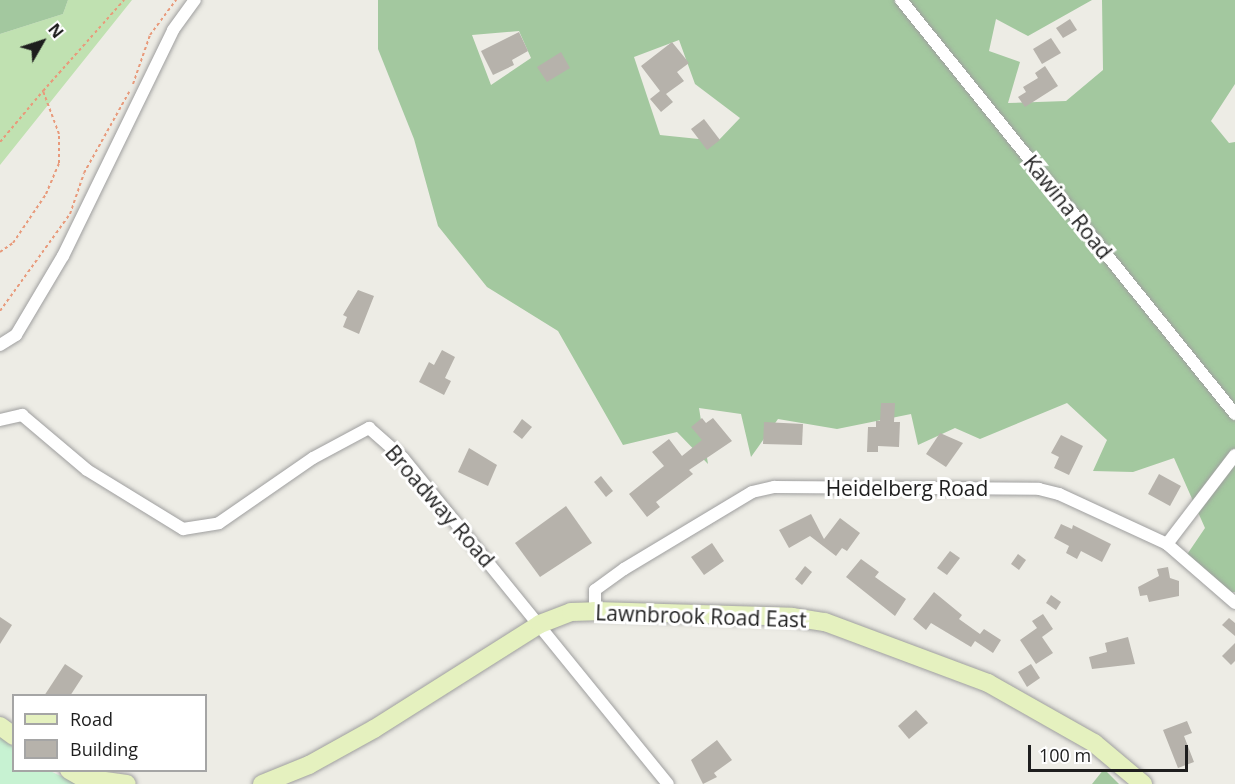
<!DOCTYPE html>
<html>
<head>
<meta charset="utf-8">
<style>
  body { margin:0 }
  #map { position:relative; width:1235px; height:784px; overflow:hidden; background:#edece5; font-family:"Open Sans",sans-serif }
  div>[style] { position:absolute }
  .grass>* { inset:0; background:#c0e1b1 }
  .forest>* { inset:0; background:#a3c89f }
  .park>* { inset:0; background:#c7f2d2 }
  .building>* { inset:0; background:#b6b2ab }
  .path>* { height:2px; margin-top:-1px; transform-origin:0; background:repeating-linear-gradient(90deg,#e89a7b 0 3px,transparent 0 6px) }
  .roads { filter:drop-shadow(0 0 2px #9f9f9f) drop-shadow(0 0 2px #9f9f9f) }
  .street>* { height:12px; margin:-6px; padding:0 6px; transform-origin:6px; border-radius:6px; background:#fff }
  .secondary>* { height:18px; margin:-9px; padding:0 9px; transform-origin:9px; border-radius:9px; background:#e5f1bf }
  span { translate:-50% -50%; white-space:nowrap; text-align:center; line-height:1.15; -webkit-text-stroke:6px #fff; paint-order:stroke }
  .street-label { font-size:21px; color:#1e1e1e }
  .legend { position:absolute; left:12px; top:694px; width:195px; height:78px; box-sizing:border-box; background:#fff; border:2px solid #a5a5a5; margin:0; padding:8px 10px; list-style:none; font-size:18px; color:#1e1e1e }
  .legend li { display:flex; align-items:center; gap:12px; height:30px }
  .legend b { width:30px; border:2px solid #a5a5a5 }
  .north { position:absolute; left:12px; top:12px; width:60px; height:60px; -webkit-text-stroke:4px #fff; paint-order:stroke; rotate:51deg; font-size:16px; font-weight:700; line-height:24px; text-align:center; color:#1e1e1e }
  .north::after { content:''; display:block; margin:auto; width:21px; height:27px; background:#1e1e1e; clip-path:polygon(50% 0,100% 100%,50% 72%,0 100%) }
  .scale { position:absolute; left:1028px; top:745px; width:160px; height:27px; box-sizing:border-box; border:3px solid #1e1e1e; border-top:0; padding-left:8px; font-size:18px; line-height:21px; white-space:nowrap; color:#1e1e1e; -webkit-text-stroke:4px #fff; paint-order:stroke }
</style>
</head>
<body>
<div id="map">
  <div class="grass">
    <i style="clip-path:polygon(68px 0,132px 0,0 165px,0 34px,63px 14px)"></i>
  </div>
  <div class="forest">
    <i style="clip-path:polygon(0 0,68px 0,63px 14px,0 34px)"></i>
    <i style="clip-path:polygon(evenodd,378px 0,1092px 0,1028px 36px,996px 19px,989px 51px,1020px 62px,1008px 103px,1066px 101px,1103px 70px,1102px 0,1235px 0,1235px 84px,1211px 121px,1229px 143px,1235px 142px,1235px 592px,1222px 593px,1186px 556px,1205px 528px,1174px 458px,1133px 472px,1093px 471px,1107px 440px,1067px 403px,980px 439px,955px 428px,918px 445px,911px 414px,837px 429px,778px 419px,751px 457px,741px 414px,699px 408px,708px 464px,677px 432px,623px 445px,558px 331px,487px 287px,438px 226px,414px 139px,378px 49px,378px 0,519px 31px,531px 58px,491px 85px,472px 35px,519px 31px,378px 0,679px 40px,695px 84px,740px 118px,718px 141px,660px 135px,634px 57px,679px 40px)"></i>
    <i style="clip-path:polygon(1104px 769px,1119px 784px,1092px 784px)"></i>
  </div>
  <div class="park">
    <i style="clip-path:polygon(0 737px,13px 747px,14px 770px,50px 771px,78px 784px,0 784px)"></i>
  </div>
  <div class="building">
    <i style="clip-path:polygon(1070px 19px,1077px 30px,1063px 38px,1056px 28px)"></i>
    <i style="clip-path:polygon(519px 32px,528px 51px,512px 60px,514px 65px,493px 75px,481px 51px)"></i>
    <i style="clip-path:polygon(1051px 38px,1061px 53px,1042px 64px,1033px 49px)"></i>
    <i style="clip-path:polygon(672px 42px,689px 63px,677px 72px,684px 81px,666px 94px,673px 102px,661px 112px,650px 99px,660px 91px,641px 66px)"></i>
    <i style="clip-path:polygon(561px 52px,570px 68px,547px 82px,537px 67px)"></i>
    <i style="clip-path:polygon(1045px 66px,1058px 86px,1025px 107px,1018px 97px,1026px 92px,1023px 87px,1038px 78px,1035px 73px)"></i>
    <i style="clip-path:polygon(704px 119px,720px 140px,707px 150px,691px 129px)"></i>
    <i style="clip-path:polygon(358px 290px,374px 296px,359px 334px,343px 327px,347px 317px,343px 315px)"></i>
    <i style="clip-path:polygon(442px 350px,455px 357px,445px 378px,451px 381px,444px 395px,419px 382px,429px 362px,434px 365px)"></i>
    <i style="clip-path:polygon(881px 403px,895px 403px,894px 422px,900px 422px,899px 447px,878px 446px,878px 452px,867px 452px,868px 427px,876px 427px,876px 421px,880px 421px)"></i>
    <i style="clip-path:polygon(702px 418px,706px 423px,713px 418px,732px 441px,689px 470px,693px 474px,656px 502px,660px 507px,647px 517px,629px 494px,664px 466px,652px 452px,669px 439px,682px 456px,702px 440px,691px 427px)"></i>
    <i style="clip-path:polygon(522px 419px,532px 427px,522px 439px,513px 432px)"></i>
    <i style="clip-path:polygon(764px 422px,803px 424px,802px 445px,763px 444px)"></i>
    <i style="clip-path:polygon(940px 433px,963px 443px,946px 467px,926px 454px)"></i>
    <i style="clip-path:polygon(1061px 435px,1083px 446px,1069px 475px,1054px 468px,1059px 457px,1051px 453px)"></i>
    <i style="clip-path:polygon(469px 448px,497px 465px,488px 486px,458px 472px)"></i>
    <i style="clip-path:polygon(1159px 474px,1181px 486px,1170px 506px,1148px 494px)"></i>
    <i style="clip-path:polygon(601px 476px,613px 491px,606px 497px,594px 482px)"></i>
    <i style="clip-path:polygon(566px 506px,592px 543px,540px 577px,515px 543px)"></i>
    <i style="clip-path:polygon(811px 514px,824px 539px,840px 518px,860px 533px,847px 551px,842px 548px,836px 556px,810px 536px,789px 548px,779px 530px)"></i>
    <i style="clip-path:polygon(1061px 524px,1072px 529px,1073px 525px,1111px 544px,1102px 562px,1081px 551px,1077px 559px,1066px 553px,1069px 546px,1054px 538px)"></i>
    <i style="clip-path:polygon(712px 543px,724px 561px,704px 575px,691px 557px)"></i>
    <i style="clip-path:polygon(950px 551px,960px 558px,947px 575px,937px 568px)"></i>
    <i style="clip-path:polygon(1018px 554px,1026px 560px,1019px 570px,1011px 564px)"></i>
    <i style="clip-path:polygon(861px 559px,879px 572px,875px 577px,906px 599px,895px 616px,846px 577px)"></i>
    <i style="clip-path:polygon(805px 566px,812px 572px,802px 585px,795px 579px)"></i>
    <i style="clip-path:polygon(1168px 567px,1170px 578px,1179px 581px,1179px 596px,1149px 602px,1147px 595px,1140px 596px,1138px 587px,1159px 576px,1157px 569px)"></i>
    <i style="clip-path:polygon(934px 592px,962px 615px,959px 619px,980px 634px,984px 629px,1001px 640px,993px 653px,975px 641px,971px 647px,931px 623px,926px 630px,913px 619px)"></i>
    <i style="clip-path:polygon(1051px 595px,1061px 602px,1056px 610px,1046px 603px)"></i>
    <i style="clip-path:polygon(1043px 614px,1053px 629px,1042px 637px,1053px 653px,1036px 664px,1020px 640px,1037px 628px,1032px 621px)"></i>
    <i style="clip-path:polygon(0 617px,12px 625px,0 644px)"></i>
    <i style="clip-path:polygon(1229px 618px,1235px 623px,1235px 636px,1222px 625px)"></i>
    <i style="clip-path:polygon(1128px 637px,1135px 664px,1092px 669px,1089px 657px,1107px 652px,1105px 643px)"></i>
    <i style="clip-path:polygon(1235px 643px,1235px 661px,1231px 665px,1222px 656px)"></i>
    <i style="clip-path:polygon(65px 664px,83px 676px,70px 696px,44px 696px)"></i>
    <i style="clip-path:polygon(1031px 664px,1040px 678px,1027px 687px,1018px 672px)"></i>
    <i style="clip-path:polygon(916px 710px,928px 723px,909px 739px,898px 726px)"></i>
    <i style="clip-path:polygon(1187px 721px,1192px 733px,1184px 736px,1194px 762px,1178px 768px,1163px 730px)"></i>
    <i style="clip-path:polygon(717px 740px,732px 760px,714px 773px,717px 777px,703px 784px,691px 760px)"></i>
  </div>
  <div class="path">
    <i style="left:133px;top:84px;width:52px;rotate:-70.9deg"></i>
    <i style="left:150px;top:35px;width:44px;rotate:-53.4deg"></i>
    <i style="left:0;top:142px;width:67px;rotate:-49.9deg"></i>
    <i style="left:0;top:252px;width:16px;rotate:-35deg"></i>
    <i style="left:13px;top:243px;width:59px;rotate:-56deg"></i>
    <i style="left:46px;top:194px;width:34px;rotate:-67deg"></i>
    <i style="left:59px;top:163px;width:29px;rotate:-90deg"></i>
    <i style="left:59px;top:134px;width:46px;rotate:-110.4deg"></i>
    <i style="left:43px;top:91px;width:122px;rotate:-48.3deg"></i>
    <i style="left:0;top:311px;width:120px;rotate:-54.2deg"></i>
    <i style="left:70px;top:214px;width:43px;rotate:-71.1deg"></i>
    <i style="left:84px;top:173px;width:93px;rotate:-60.9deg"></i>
  </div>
  <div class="roads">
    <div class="street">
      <i style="left:901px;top:0;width:532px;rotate:51.1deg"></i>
      <i style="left:0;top:345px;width:19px;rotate:-32deg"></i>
      <i style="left:16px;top:335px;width:92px;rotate:-59.3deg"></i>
      <i style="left:63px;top:256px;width:251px;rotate:-64deg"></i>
      <i style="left:173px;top:30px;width:37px;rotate:-54deg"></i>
      <i style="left:0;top:420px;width:23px;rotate:-13deg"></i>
      <i style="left:22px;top:415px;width:85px;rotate:40.2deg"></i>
      <i style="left:87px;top:470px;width:113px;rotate:31.6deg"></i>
      <i style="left:183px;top:529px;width:36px;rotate:-9deg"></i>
      <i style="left:219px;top:523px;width:114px;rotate:-34.7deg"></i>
      <i style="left:313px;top:458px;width:64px;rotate:-28.2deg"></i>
      <i style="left:369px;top:428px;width:45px;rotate:41.4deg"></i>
      <i style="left:403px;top:458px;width:420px;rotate:50.9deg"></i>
      <i style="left:1167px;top:544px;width:112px;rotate:-52.6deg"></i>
      <i style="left:595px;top:611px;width:21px;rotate:-90deg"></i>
      <i style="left:595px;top:590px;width:36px;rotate:-36deg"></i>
      <i style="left:624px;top:569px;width:149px;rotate:-31deg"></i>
      <i style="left:752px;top:492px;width:23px;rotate:-13deg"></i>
      <i style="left:774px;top:487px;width:265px;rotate:0.4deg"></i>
      <i style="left:1039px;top:489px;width:21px;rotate:14deg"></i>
      <i style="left:1059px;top:494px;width:119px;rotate:24.8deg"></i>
      <i style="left:1167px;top:544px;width:90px;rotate:40.9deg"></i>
    </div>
    <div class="secondary">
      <i style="left:0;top:726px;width:17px;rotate:36deg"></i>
      <i style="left:69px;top:770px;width:16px;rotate:30deg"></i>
      <i style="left:83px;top:778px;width:44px;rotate:7.8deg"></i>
      <i style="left:262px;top:784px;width:51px;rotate:-22deg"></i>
      <i style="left:309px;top:765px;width:74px;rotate:-29deg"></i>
      <i style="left:374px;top:729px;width:196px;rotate:-32.3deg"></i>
      <i style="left:540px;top:624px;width:33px;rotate:-21deg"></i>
      <i style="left:571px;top:612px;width:24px;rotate:-2deg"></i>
      <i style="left:595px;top:611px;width:197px;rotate:1.7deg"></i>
      <i style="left:792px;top:617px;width:33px;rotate:9deg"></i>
      <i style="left:825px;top:622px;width:174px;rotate:20.5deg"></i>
      <i style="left:988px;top:683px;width:122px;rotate:29.5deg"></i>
      <i style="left:1094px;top:743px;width:64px;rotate:39.9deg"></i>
    </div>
  </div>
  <div class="street-label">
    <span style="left:1068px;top:207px;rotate:51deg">Kawina Road</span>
    <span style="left:907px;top:488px">Heidelberg Road</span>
    <span style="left:440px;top:506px;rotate:49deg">Broadway Road</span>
    <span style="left:701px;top:616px;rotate:2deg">Lawnbrook Road East</span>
  </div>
  <ul class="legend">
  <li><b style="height:8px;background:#e5f1bf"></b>Road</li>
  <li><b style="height:16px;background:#b6b2ab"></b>Building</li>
  </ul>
  <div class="north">N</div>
  <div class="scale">100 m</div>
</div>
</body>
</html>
